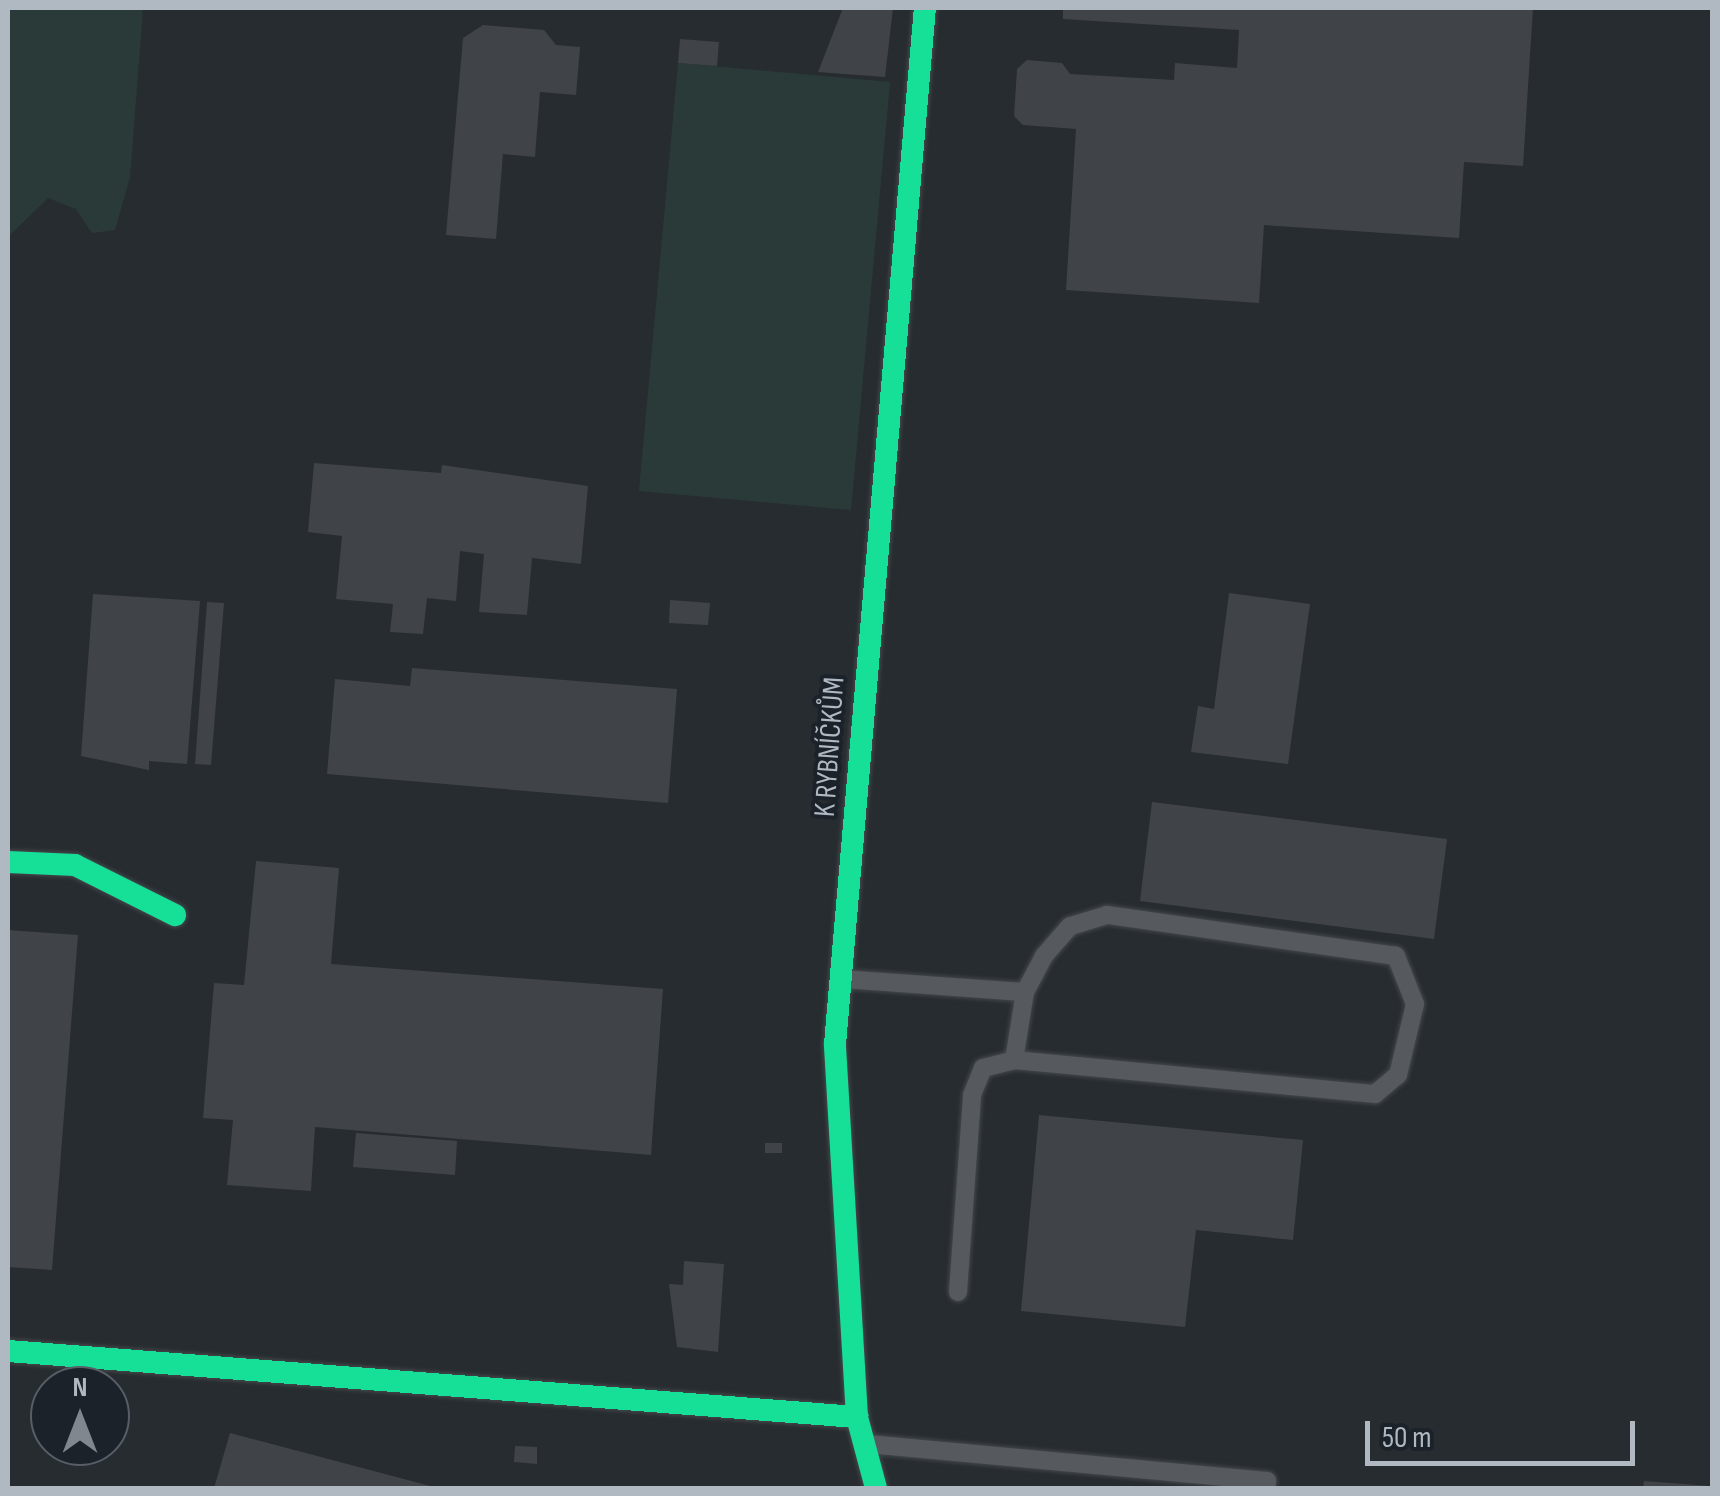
<!DOCTYPE html>
<html>
<head>
<meta charset="utf-8">
<style>
  body { margin:0 }
  #map { position:relative; width:1720px; height:1496px; overflow:hidden; background:#272c30; font-family:"Sofia Sans Condensed",sans-serif }
  div>[style] { position:absolute }
  .green>* { inset:0; background:#2a3a39 }
  .building>* { inset:0; background:#404448 }
  .roads { filter:drop-shadow(0 0 2px #44484b) drop-shadow(0 0 2px #44484b) }
  .lane>* { height:18px; margin:-9px; padding:0 9px; transform-origin:9px; border-radius:9px; background:#565a5f }
  .fast>* { height:22px; margin:-11px; padding:0 11px; transform-origin:11px; border-radius:11px; background:#16e098 }
  span { translate:-50% -50%; white-space:nowrap; text-align:center; line-height:1.15; -webkit-text-stroke:8px #1b222a; paint-order:stroke }
  .street-label { font-size:30px; color:#b0b8c2 }
  .frame { position:absolute; inset:0; border:10px solid #b0b8c2; pointer-events:none }
  .north { position:absolute; left:30px; top:1366px; width:100px; height:100px; box-sizing:border-box; background:#1b222a; border:2px solid #575e67; border-radius:50%; rotate:0deg; font-size:28px; font-weight:700; line-height:40px; text-align:center; color:#b0b8c2 }
  .north::after { content:''; display:block; margin:auto; width:35px; height:45px; background:#80878f; clip-path:polygon(50% 0,100% 100%,50% 72%,0 100%) }
  .scale { position:absolute; left:1365px; top:1421px; width:270px; height:45px; box-sizing:border-box; border:5px solid #b0b8c2; border-top:0; padding-left:12px; font-size:30px; line-height:35px; white-space:nowrap; color:#b0b8c2; -webkit-text-stroke:8px #1b222a; paint-order:stroke }
</style>
</head>
<body>
<div id="map">
  <div class="green">
    <i style="clip-path:polygon(8px 8px,143px 8px,130px 177px,115px 230px,92px 233px,76px 209px,48px 198px,8px 237px)"></i>
    <i style="clip-path:polygon(678px 63px,890px 82px,851px 510px,639px 491px)"></i>
  </div>
  <div class="building">
    <i style="clip-path:polygon(843px 8px,893px 8px,885px 77px,818px 72px)"></i>
    <i style="clip-path:polygon(1063px 8px,1533px 8px,1523px 166px,1464px 162px,1459px 238px,1264px 225px,1259px 303px,1066px 290px,1076px 129px,1023px 125px,1014px 116px,1017px 69px,1027px 60px,1062px 63px,1070px 74px,1174px 80px,1175px 63px,1237px 68px,1239px 30px,1063px 19px)"></i>
    <i style="clip-path:polygon(483px 25px,544px 30px,556px 45px,580px 47px,576px 95px,540px 92px,535px 157px,503px 154px,496px 239px,446px 235px,463px 38px)"></i>
    <i style="clip-path:polygon(680px 39px,719px 42px,717px 66px,678px 63px)"></i>
    <i style="clip-path:polygon(314px 463px,441px 473px,442px 465px,588px 486px,581px 564px,532px 558px,527px 615px,479px 612px,484px 554px,460px 551px,456px 601px,427px 598px,423px 634px,390px 632px,393px 604px,336px 599px,342px 536px,308px 532px)"></i>
    <i style="clip-path:polygon(1229px 593px,1310px 604px,1288px 764px,1191px 752px,1198px 706px,1214px 709px)"></i>
    <i style="clip-path:polygon(93px 594px,200px 601px,187px 764px,149px 761px,149px 770px,81px 756px)"></i>
    <i style="clip-path:polygon(670px 600px,710px 603px,708px 625px,669px 623px)"></i>
    <i style="clip-path:polygon(207px 602px,224px 603px,211px 765px,195px 764px)"></i>
    <i style="clip-path:polygon(412px 668px,677px 689px,668px 803px,327px 774px,335px 679px,410px 686px)"></i>
    <i style="clip-path:polygon(1152px 802px,1447px 839px,1434px 939px,1140px 901px)"></i>
    <i style="clip-path:polygon(256px 861px,339px 868px,331px 964px,663px 989px,651px 1155px,315px 1127px,311px 1191px,227px 1185px,233px 1120px,203px 1118px,214px 983px,244px 985px)"></i>
    <i style="clip-path:polygon(8px 930px,78px 935px,52px 1270px,8px 1267px)"></i>
    <i style="clip-path:polygon(1039px 1115px,1303px 1140px,1293px 1240px,1196px 1230px,1185px 1327px,1021px 1311px)"></i>
    <i style="clip-path:polygon(356px 1133px,457px 1141px,455px 1175px,353px 1167px)"></i>
    <i style="clip-path:polygon(765px 1143px,782px 1143px,782px 1153px,765px 1153px)"></i>
    <i style="clip-path:polygon(684px 1261px,724px 1264px,718px 1352px,677px 1347px,669px 1284px,683px 1285px)"></i>
    <i style="clip-path:polygon(230px 1433px,434px 1487px,434px 1488px,214px 1488px)"></i>
    <i style="clip-path:polygon(515px 1446px,537px 1447px,537px 1464px,514px 1462px)"></i>
    <i style="clip-path:polygon(1644px 1481px,1710px 1486px,1709px 1488px,1643px 1488px)"></i>
  </div>
  <div class="roads">
    <div class="lane">
      <i style="left:843px;top:979px;width:182px;rotate:4.1deg"></i>
      <i style="left:958px;top:1292px;width:197px;rotate:-85.9deg"></i>
      <i style="left:972px;top:1095px;width:29px;rotate:-68deg"></i>
      <i style="left:983px;top:1068px;width:32px;rotate:-14deg"></i>
      <i style="left:1014px;top:1060px;width:363px;rotate:5.4deg"></i>
      <i style="left:1375px;top:1094px;width:30px;rotate:-40deg"></i>
      <i style="left:1398px;top:1075px;width:73px;rotate:-76.5deg"></i>
      <i style="left:1415px;top:1004px;width:52px;rotate:-111.6deg"></i>
      <i style="left:1396px;top:956px;width:292px;rotate:-171.9deg"></i>
      <i style="left:1107px;top:915px;width:39px;rotate:163deg"></i>
      <i style="left:1070px;top:926px;width:40px;rotate:131deg"></i>
      <i style="left:1044px;top:956px;width:41px;rotate:117.8deg"></i>
      <i style="left:1025px;top:992px;width:69px;rotate:99.2deg"></i>
      <i style="left:868px;top:1444px;width:401px;rotate:5.3deg"></i>
      <i style="left:1267px;top:1481px;width:7px;rotate:98deg"></i>
    </div>
    <div class="fast">
      <i style="left:8px;top:862px;width:67px;rotate:2.6deg"></i>
      <i style="left:75px;top:865px;width:112px;rotate:26.6deg"></i>
      <i style="left:8px;top:1351px;width:852px;rotate:4.45deg"></i>
      <i style="left:876px;top:1488px;width:73px;rotate:-105deg"></i>
      <i style="left:857px;top:1417px;width:374px;rotate:-93.4deg"></i>
      <i style="left:835px;top:1044px;width:1040px;rotate:-85.04deg"></i>
    </div>
  </div>
  <div class="street-label">
    <span style="left:830px;top:747px;rotate:-86deg">K RYBNÍČKŮM</span>
  </div>
  <div class="frame"></div>
  <div class="north">N</div>
  <div class="scale">50 m</div>
</div>
</body>
</html>
